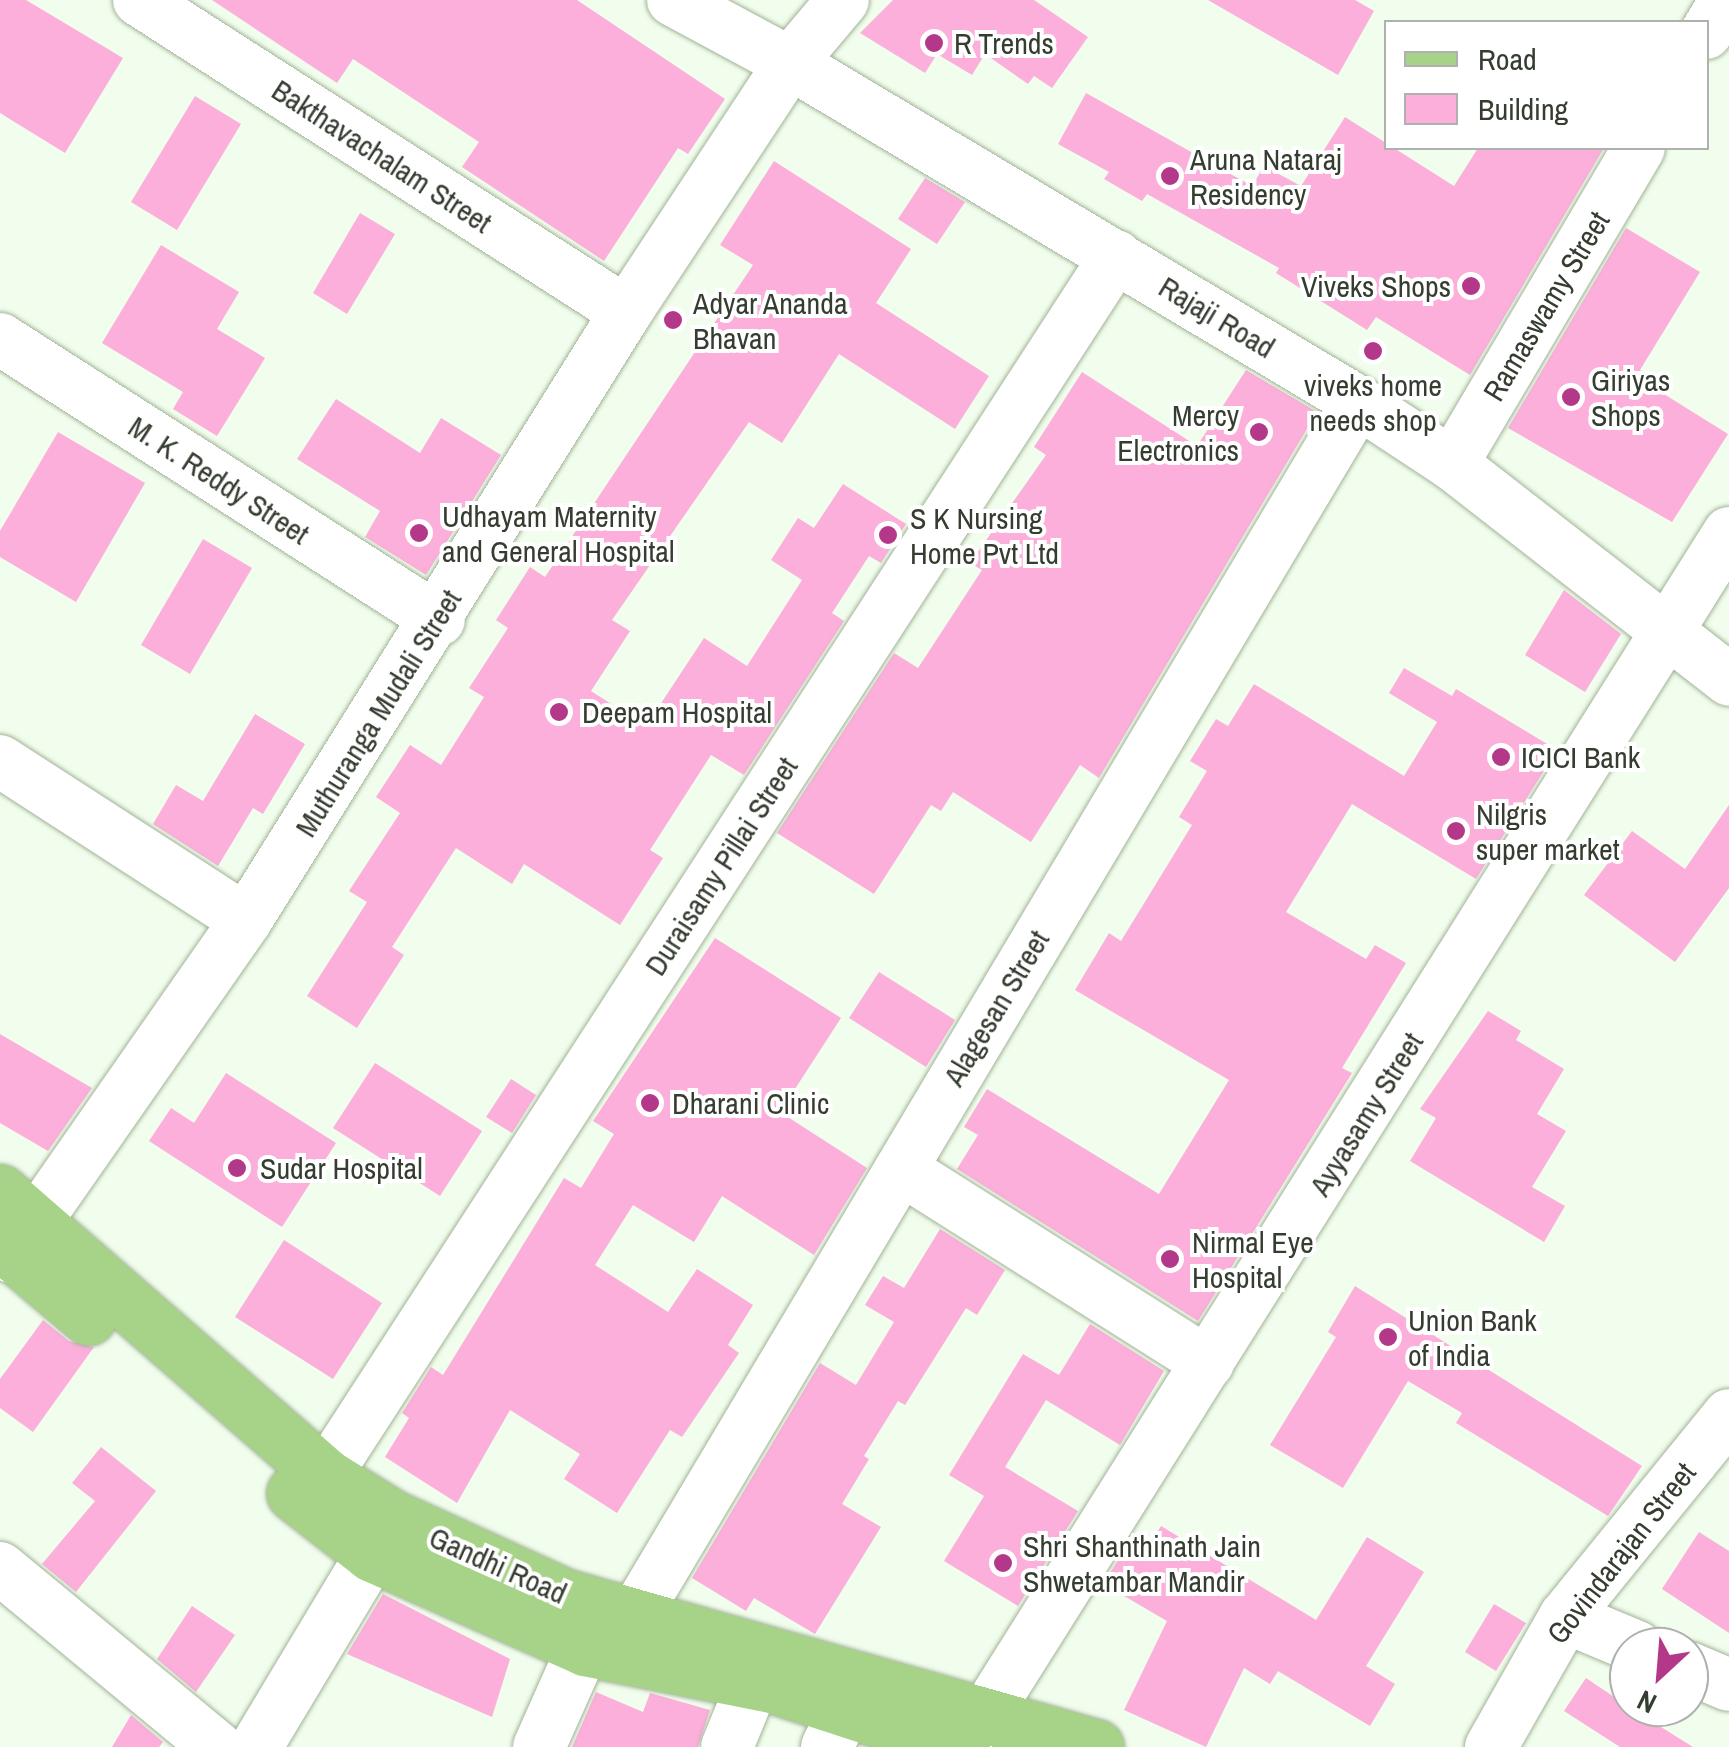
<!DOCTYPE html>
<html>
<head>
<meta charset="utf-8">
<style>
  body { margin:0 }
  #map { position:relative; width:1729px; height:1747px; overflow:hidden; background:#f2feed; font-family:"Archivo Narrow",sans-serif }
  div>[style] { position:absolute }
  .building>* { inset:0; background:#fbafda }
  .roads { filter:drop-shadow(0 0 2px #a1b398) drop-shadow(0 0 2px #a1b398) }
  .minor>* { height:52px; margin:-26px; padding:0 26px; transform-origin:26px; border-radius:26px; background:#fff }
  .major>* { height:55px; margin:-27.5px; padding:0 27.5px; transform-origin:27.5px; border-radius:27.5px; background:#a6d388 }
  .dots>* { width:28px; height:28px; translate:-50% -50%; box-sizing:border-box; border:5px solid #fff; border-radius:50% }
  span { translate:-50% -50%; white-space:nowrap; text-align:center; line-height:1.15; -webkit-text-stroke:8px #fff; paint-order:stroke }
  .poi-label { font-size:30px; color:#353d31 }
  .left { translate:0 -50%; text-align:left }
  .right { translate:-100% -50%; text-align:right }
  .street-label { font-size:30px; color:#353d31 }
  .legend { position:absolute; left:1384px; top:20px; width:325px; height:130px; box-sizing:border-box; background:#fff; border:2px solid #aeb1ad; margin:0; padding:12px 18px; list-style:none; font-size:30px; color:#353d31 }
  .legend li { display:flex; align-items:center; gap:20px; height:50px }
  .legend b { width:50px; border:2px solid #aeb1ad }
  .north { position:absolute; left:1609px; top:1627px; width:100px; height:100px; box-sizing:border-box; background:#fff; border:2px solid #aeb1ad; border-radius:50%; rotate:206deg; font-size:28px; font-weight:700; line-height:40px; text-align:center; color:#353d31 }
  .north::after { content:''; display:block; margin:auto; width:35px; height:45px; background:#b33889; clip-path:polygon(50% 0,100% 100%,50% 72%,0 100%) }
</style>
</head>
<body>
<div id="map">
  <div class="building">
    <i style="clip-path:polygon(0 0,26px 0,123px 58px,65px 153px,0 113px)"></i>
    <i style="clip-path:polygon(212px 0,577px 0,725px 99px,688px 154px,678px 148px,604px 261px,462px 167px,479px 142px,353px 59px,337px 83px)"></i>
    <i style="clip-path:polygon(893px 0,1034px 0,1088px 37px,1052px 88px,1034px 76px,1028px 84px,985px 54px,972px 75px,937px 54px,925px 73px,860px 33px)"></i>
    <i style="clip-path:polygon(1208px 0,1355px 0,1374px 11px,1338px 75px)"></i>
    <i style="clip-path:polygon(1086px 93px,1252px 186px,1264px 166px,1301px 186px,1345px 117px,1454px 186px,1478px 148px,1604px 148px,1470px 375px,1376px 317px,1367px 330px,1276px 273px,1279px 268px,1147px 194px,1142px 201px,1104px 179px,1109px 172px,1058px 144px)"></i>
    <i style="clip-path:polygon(195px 96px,241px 124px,177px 230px,131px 202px)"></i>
    <i style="clip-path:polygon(774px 161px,911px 249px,876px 303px,989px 376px,955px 429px,839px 354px,782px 443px,749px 422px,612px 620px,630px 631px,591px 691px,646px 726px,704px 638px,747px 666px,802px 580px,771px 560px,798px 518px,814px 528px,843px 484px,906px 524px,881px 563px,869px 556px,832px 613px,844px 621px,744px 775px,711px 755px,650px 850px,663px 858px,620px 925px,524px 864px,512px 884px,456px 848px,392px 947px,404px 955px,357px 1028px,307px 996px,367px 902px,349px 891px,400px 813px,376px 797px,410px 745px,441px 765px,484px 697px,469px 688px,508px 628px,496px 620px,530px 567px,545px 577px,753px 265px,720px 245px)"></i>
    <i style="clip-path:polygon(925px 178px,965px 202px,937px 244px,898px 219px)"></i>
    <i style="clip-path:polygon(360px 213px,395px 234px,347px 314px,313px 293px)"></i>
    <i style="clip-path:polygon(1626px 228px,1700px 272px,1640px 370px,1647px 374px,1643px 381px,1728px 434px,1672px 522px,1508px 428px)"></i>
    <i style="clip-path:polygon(161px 245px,239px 292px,217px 329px,265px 358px,217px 436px,173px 409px,183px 392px,102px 343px)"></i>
    <i style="clip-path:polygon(1246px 370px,1317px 412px,1099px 778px,1080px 765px,1031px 842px,953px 792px,941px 811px,931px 805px,874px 894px,777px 833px,894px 653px,918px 668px,982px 570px,970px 563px,1046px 455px,1034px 447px,1082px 372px,1197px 446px)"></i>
    <i style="clip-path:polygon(336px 399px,420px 453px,441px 418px,501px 455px,426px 575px,365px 537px,380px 511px,297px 459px)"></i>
    <i style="clip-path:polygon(58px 432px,145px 483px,76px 602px,0 557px,0 531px)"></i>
    <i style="clip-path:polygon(203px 539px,252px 568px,190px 674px,141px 645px)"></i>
    <i style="clip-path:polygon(1564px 590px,1621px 634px,1585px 692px,1525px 655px)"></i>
    <i style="clip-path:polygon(1404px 668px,1452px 696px,1456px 689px,1557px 750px,1476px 879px,1352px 804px,1286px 912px,1366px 959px,1375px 945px,1406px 963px,1342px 1068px,1352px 1073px,1198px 1321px,957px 1169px,978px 1135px,964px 1127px,987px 1089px,1159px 1194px,1229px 1080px,1075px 990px,1109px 933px,1121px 941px,1192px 825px,1179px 817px,1207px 771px,1190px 761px,1216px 719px,1228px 726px,1254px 684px,1404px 776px,1437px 722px,1389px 693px)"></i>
    <i style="clip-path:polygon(255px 714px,305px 744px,263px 814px,253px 808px,218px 866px,153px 824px,176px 785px,203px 801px)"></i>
    <i style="clip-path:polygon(1729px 805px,1729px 888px,1675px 962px,1584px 895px,1632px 831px,1685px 869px)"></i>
    <i style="clip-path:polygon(715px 938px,841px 1018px,780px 1112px,867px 1168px,814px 1255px,722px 1196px,694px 1242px,633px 1205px,595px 1265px,668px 1312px,697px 1269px,753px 1305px,728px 1345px,739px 1353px,682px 1437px,670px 1430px,617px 1513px,564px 1479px,580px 1454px,510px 1410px,457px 1503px,385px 1457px,409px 1418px,402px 1413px,431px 1367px,443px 1375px,564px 1178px,581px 1188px,614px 1134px,593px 1121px)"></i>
    <i style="clip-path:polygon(879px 972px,955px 1020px,926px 1067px,849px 1018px)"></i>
    <i style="clip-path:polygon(1488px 1011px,1521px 1031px,1516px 1040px,1564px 1069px,1537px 1114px,1566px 1131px,1532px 1187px,1565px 1206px,1544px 1242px,1410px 1161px,1436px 1118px,1420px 1109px)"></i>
    <i style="clip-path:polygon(0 1034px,92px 1088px,48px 1151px,0 1123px)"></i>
    <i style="clip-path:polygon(375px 1063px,482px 1131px,440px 1196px,333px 1128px)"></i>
    <i style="clip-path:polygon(226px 1073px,336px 1143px,282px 1227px,149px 1141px,171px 1108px,194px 1123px)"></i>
    <i style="clip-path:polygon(511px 1079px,536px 1095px,512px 1133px,486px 1117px)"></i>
    <i style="clip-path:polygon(940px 1229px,1005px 1270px,977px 1315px,966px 1308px,905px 1405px,898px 1401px,864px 1456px,869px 1459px,842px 1504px,881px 1527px,815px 1634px,754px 1598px,746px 1611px,692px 1578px,820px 1363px,856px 1385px,894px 1322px,865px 1305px,883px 1276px,904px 1288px)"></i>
    <i style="clip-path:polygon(284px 1240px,382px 1303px,333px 1379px,235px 1317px)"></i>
    <i style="clip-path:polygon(1355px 1286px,1642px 1466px,1608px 1516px,1456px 1423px,1462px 1413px,1408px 1381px,1343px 1488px,1270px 1445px,1336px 1337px,1328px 1332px)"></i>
    <i style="clip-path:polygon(43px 1320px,69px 1341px,94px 1347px,33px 1432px,0 1408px,0 1379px)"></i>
    <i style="clip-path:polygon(1090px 1324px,1164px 1371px,1120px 1445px,1046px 1400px,1005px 1467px,1078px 1511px,1018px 1606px,944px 1561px,984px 1496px,949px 1475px,1023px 1354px,1059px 1375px)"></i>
    <i style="clip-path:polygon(101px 1447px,156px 1491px,76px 1592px,42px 1564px,95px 1501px,72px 1483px)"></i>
    <i style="clip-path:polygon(1161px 1526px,1316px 1620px,1367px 1537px,1424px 1572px,1366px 1666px,1395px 1684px,1370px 1726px,1278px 1671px,1270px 1684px,1244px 1668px,1206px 1747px,1124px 1710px,1167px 1621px,1119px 1593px,1126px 1582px,1110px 1573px,1129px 1543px,1145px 1552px)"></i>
    <i style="clip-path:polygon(1699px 1532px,1729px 1551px,1729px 1633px,1662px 1589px)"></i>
    <i style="clip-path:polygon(383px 1594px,510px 1659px,492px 1717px,347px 1654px)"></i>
    <i style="clip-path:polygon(1494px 1604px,1526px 1623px,1496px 1671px,1465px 1652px)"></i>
    <i style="clip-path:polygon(192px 1606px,235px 1635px,196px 1692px,157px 1659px)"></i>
    <i style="clip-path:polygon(1586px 1678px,1629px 1707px,1693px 1747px,1620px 1747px,1564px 1711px)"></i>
    <i style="clip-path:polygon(596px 1692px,643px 1712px,650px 1693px,710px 1710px,698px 1747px,572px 1747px)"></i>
    <i style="clip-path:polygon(131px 1715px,163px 1742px,159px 1747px,112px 1747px)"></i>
  </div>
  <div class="roads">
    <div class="minor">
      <i style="left:139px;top:0;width:578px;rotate:32.65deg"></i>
      <i style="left:673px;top:0;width:133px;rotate:28.3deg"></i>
      <i style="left:790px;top:63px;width:661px;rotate:30.83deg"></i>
      <i style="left:1358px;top:402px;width:113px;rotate:33.4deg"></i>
      <i style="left:1452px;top:464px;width:351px;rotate:37.9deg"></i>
      <i style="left:1706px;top:33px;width:39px;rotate:-59deg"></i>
      <i style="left:0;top:339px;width:521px;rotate:32.62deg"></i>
      <i style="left:1452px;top:464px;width:367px;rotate:-59.4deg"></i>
      <i style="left:0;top:761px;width:293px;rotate:32.9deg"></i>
      <i style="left:901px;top:1169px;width:363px;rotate:32.3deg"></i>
      <i style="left:11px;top:1257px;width:411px;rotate:-55.1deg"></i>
      <i style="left:246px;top:920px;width:717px;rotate:-57.99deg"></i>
      <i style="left:626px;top:312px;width:298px;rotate:-56.6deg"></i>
      <i style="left:790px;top:63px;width:82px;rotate:-49.9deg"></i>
      <i style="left:325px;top:1476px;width:1454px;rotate:-57.04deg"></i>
      <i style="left:0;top:1568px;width:281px;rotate:39.6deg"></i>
      <i style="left:635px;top:1615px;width:1412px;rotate:-59.2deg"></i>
      <i style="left:1565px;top:1617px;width:78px;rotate:22.6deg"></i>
      <i style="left:1689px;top:1668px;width:43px;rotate:23deg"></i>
      <i style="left:256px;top:1747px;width:225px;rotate:-59deg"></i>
      <i style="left:539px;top:1747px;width:152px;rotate:-66deg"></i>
      <i style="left:727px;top:1747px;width:71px;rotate:-67.8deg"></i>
      <i style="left:827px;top:1747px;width:39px;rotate:-64deg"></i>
      <i style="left:971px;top:1747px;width:38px;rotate:-65deg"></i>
      <i style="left:987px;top:1712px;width:1393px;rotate:-57.82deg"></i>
      <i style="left:1491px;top:1747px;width:150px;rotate:-60.4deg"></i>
      <i style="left:1565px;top:1617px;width:260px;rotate:-50.9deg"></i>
    </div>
    <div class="major">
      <i style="left:0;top:1192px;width:432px;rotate:41.1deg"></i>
      <i style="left:325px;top:1476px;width:80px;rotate:31.7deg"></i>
      <i style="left:393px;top:1518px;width:187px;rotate:24.6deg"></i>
      <i style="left:563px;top:1596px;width:554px;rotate:15.82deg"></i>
      <i style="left:0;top:1242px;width:116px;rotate:40.4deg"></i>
      <i style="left:294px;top:1493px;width:99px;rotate:38deg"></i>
      <i style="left:372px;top:1554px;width:233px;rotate:23.8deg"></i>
      <i style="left:585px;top:1648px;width:191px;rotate:11.2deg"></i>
      <i style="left:772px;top:1685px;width:200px;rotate:18.1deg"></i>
    </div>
  </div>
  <div class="dots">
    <i style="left:934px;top:43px;background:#b33889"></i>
    <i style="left:1170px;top:176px;background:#b33889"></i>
    <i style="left:1471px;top:286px;background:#b33889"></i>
    <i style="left:673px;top:320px;background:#b33889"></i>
    <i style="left:1373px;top:351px;background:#b33889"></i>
    <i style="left:1571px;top:397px;background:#b33889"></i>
    <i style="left:1259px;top:432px;background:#b33889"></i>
    <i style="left:419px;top:533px;background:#b33889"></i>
    <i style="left:888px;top:535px;background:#b33889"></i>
    <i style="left:559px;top:712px;background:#b33889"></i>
    <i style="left:1501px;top:757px;background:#b33889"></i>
    <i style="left:1456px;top:831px;background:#b33889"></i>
    <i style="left:650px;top:1103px;background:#b33889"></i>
    <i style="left:237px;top:1168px;background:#b33889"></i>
    <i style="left:1170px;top:1259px;background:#b33889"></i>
    <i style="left:1388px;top:1337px;background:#b33889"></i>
    <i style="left:1003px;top:1563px;background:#b33889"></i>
  </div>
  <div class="poi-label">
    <span class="left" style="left:954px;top:43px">R Trends</span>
    <span class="left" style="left:1190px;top:176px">Aruna Nataraj<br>Residency</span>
    <span class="right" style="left:1451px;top:286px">Viveks Shops</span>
    <span class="left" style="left:693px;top:320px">Adyar Ananda<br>Bhavan</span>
    <span class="left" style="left:1591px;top:397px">Giriyas<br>Shops</span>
    <span style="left:1373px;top:402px">viveks home<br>needs shop</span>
    <span class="right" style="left:1239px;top:432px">Mercy<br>Electronics</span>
    <span class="left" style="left:442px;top:533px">Udhayam Maternity<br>and General Hospital</span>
    <span class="left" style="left:910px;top:535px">S K Nursing<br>Home Pvt Ltd</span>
    <span class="left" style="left:582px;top:712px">Deepam Hospital</span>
    <span class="left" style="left:1521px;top:757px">ICICI Bank</span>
    <span class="left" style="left:1476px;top:831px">Nilgris<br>super market</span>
    <span class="left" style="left:672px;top:1103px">Dharani Clinic</span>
    <span class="left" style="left:260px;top:1168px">Sudar Hospital</span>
    <span class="left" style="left:1192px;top:1259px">Nirmal Eye<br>Hospital</span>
    <span class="left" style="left:1408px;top:1337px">Union Bank<br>of India</span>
    <span class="left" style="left:1023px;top:1563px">Shri Shanthinath Jain<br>Shwetambar Mandir</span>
  </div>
  <div class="street-label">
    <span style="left:382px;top:156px;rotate:33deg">Bakthavachalam Street</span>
    <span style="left:1546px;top:306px;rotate:-59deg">Ramaswamy Street</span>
    <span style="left:1217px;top:317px;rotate:31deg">Rajaji Road</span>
    <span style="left:219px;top:480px;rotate:33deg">M. K. Reddy Street</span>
    <span style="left:378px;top:713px;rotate:-58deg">Muthuranga Mudali Street</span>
    <span style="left:721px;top:866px;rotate:-57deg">Duraisamy Pillai Street</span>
    <span style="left:996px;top:1008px;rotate:-59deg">Alagesan Street</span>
    <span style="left:1366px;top:1114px;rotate:-58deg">Ayyasamy Street</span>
    <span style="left:1621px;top:1553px;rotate:-52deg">Govindarajan Street</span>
    <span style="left:498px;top:1565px;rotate:24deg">Gandhi Road</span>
  </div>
  <ul class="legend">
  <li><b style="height:12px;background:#a6d388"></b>Road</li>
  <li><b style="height:28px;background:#fbafda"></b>Building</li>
  </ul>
  <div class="north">N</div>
</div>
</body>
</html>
